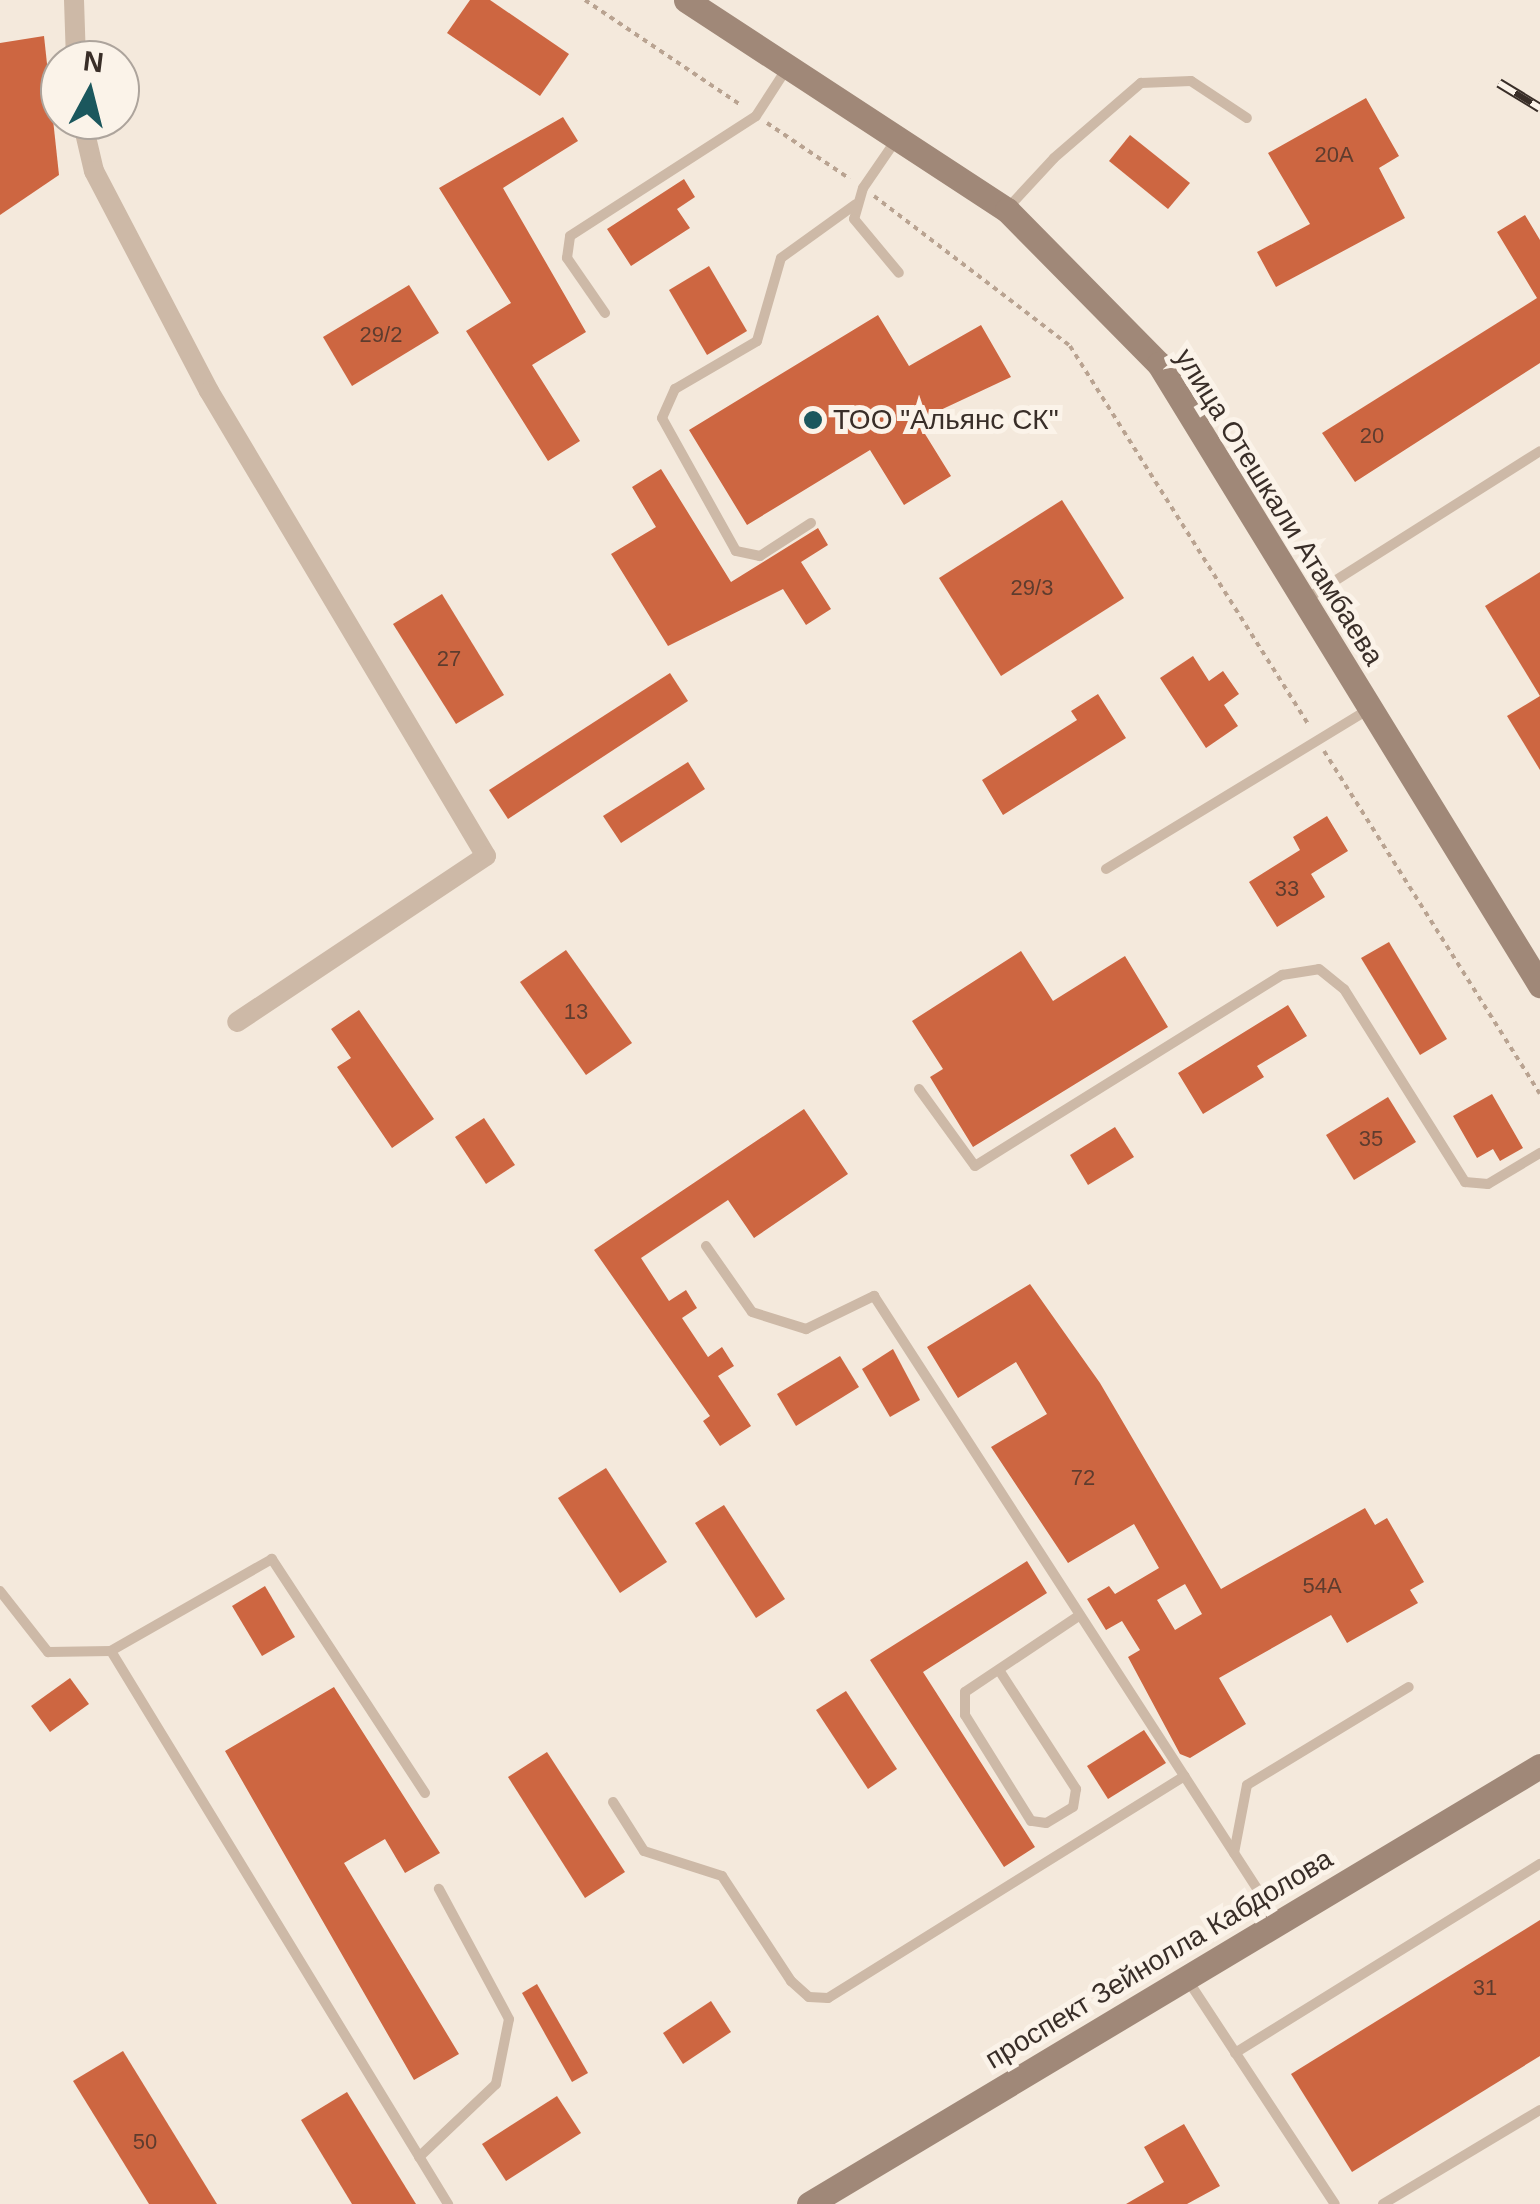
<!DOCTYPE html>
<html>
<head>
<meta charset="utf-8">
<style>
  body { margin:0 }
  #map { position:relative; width:1540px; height:2204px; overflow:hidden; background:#f4e9dc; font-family:Helvetica,sans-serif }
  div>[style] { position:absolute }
  .building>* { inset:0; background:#cd6641 }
  .path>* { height:4px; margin-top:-2px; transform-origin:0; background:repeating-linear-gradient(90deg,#b9a391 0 5px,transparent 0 10px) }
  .lane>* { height:10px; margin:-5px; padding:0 5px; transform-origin:5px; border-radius:5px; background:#cdb9a7 }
  .street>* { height:20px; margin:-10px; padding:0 10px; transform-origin:10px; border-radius:10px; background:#cdb9a7 }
  .secondary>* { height:25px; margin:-12.5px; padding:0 12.5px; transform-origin:12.5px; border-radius:12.5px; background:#a08878 }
  .rail>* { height:10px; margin-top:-5px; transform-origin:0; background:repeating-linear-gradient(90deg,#fbf3e9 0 19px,#392e28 0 38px); box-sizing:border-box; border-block:2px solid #392e28 }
  .dots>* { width:28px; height:28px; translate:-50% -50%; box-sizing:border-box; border:5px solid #fbf3e9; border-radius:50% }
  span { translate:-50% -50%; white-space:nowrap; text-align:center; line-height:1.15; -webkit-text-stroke:10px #fbf3e9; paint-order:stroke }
  .number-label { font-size:22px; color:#5e3c2e }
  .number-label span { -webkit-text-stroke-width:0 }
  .poi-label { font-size:28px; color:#392e28 }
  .left { translate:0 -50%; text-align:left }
  .street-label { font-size:28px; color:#392e28 }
  .north { position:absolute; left:40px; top:40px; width:100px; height:100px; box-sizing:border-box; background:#fbf3e9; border:2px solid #ada49c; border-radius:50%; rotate:7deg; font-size:28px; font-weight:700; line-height:40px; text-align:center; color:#392e28 }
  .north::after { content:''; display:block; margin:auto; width:35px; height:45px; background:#1b575d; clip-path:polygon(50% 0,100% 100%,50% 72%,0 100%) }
</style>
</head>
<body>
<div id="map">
  <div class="building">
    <i style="clip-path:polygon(470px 0,490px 0,569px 54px,540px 96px,447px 33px)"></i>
    <i style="clip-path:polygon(44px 36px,59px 175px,0 215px,0 43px)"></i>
    <i style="clip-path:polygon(1366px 98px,1399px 156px,1379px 168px,1405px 218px,1276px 287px,1257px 252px,1310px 224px,1268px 153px)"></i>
    <i style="clip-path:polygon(563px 117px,578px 141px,503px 188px,586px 332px,532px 365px,580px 441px,548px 461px,466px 331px,511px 303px,439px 188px)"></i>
    <i style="clip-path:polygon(1130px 135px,1190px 183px,1168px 209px,1109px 161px)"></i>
    <i style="clip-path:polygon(684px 179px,695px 197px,677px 209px,690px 228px,631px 266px,607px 229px)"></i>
    <i style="clip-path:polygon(1525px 215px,1540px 240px,1540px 363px,1355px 482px,1322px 433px,1537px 298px,1497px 232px)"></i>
    <i style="clip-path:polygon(709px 266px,747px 331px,707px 355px,669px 290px)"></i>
    <i style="clip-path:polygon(409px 285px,439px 333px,352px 386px,323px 337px)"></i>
    <i style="clip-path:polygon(878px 315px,909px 366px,981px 325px,1011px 377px,917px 421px,951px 476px,904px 505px,870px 450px,747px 525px,689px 430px)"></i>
    <i style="clip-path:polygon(661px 469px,731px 582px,818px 528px,828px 545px,801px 562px,831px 609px,806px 625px,783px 589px,668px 646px,611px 554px,656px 527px,632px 487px)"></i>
    <i style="clip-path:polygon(1062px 500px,1124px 598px,1001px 676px,939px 578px)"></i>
    <i style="clip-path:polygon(1540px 572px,1540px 696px,1485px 606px)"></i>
    <i style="clip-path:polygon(442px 594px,504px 695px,456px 724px,393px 624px)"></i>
    <i style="clip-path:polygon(1193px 656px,1209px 681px,1223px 671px,1239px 694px,1224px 705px,1238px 726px,1206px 748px,1160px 678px)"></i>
    <i style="clip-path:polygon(670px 673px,688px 701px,508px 819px,489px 790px)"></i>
    <i style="clip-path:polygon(1098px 694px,1126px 738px,1003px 815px,982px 780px,1077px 720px,1071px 711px)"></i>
    <i style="clip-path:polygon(1540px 696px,1540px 770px,1507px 716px)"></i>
    <i style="clip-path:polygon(688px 762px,705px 789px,621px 843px,603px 816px)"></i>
    <i style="clip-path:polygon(1327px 816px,1348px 851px,1311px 874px,1325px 897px,1277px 927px,1249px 882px,1300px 850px,1293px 837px)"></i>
    <i style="clip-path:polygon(1389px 942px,1447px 1039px,1420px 1055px,1361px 958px)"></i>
    <i style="clip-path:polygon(566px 950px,632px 1043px,586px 1075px,520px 982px)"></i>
    <i style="clip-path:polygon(1021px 951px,1053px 1001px,1125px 956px,1168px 1027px,973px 1147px,930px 1077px,943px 1069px,912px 1021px)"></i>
    <i style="clip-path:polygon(1288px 1005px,1307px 1036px,1257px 1066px,1264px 1077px,1203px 1114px,1178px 1073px)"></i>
    <i style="clip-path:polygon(359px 1010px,434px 1119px,392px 1148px,337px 1067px,351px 1058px,331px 1029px)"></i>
    <i style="clip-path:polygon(1492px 1094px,1523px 1148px,1500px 1161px,1493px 1149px,1477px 1158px,1453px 1116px)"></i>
    <i style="clip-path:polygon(1388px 1097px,1416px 1142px,1354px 1180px,1326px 1135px)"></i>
    <i style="clip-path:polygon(804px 1109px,848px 1174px,754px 1238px,728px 1200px,641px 1258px,669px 1301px,686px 1290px,697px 1308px,682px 1318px,708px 1357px,722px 1347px,734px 1366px,718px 1376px,751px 1426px,720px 1446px,703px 1421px,710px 1416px,594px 1250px)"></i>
    <i style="clip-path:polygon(484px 1118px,515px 1165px,486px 1184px,455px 1137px)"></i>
    <i style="clip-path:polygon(1115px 1127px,1134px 1157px,1088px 1185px,1070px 1155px)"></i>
    <i style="clip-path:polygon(evenodd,1030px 1284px,1100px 1383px,1221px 1589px,1365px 1508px,1375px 1525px,1387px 1518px,1424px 1582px,1410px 1590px,1418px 1603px,1347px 1643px,1331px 1615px,1219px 1678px,1246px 1724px,1190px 1758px,1180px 1754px,1128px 1657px,1140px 1650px,1122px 1621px,1106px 1630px,1087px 1599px,1109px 1586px,1115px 1594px,1159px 1568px,1134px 1524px,1068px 1563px,991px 1447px,1047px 1414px,1016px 1362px,958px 1398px,927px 1347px,1030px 1284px,1185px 1584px,1202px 1614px,1175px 1630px,1157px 1600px,1185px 1584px)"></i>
    <i style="clip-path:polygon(893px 1349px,920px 1400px,890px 1417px,862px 1369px)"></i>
    <i style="clip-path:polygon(840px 1356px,859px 1387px,796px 1426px,777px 1394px)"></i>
    <i style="clip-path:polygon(606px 1468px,667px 1562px,620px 1593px,558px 1498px)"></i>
    <i style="clip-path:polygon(724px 1505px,785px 1599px,756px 1618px,695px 1523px)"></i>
    <i style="clip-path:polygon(1027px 1561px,1047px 1593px,923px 1672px,1035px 1847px,1004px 1867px,870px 1660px)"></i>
    <i style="clip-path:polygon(265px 1586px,295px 1637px,262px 1656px,232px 1606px)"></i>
    <i style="clip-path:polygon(70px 1678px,89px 1704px,50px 1732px,31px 1706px)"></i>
    <i style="clip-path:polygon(334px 1687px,440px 1853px,405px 1873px,385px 1839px,344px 1863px,459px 2054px,414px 2080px,225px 1751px)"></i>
    <i style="clip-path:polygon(846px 1691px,897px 1769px,868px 1789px,816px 1710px)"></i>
    <i style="clip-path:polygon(1144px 1730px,1166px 1763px,1108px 1799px,1087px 1766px)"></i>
    <i style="clip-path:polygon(547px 1752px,625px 1872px,585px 1898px,508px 1777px)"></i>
    <i style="clip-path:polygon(1540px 1920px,1540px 2056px,1352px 2172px,1291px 2074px)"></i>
    <i style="clip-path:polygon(537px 1984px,588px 2073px,572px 2082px,522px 1993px)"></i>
    <i style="clip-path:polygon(711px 2001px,731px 2032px,683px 2064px,663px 2033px)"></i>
    <i style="clip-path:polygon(123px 2051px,217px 2204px,149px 2204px,73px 2081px)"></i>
    <i style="clip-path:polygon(347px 2092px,416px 2204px,352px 2204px,301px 2120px)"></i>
    <i style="clip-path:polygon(557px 2096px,581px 2133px,506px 2181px,482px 2144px)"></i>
    <i style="clip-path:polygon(1184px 2124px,1220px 2186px,1187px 2204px,1126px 2204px,1164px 2182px,1144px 2147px)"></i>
  </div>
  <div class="path">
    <i style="left:585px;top:0;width:189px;rotate:34deg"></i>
    <i style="left:767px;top:123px;width:100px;rotate:34deg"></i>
    <i style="left:874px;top:196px;width:247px;rotate:37.4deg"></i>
    <i style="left:1070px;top:346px;width:449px;rotate:57.8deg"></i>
    <i style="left:1324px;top:751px;width:405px;rotate:57.8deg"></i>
  </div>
  <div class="lane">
    <i style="left:896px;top:140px;width:58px;rotate:124.5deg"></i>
    <i style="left:863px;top:188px;width:32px;rotate:106deg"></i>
    <i style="left:854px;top:219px;width:70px;rotate:50.2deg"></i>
    <i style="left:1007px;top:209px;width:69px;rotate:-47.3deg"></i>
    <i style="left:1054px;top:158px;width:115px;rotate:-40.8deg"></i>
    <i style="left:1141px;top:83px;width:50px;rotate:-2.3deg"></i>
    <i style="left:1191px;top:81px;width:67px;rotate:33.5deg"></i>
    <i style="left:605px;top:313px;width:67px;rotate:-124.6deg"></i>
    <i style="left:567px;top:258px;width:22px;rotate:-82deg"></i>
    <i style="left:570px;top:236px;width:221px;rotate:-32.8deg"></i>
    <i style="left:756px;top:116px;width:57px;rotate:-57.1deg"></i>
    <i style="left:811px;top:523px;width:61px;rotate:147.1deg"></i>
    <i style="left:760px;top:556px;width:25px;rotate:-168deg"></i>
    <i style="left:736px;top:551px;width:152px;rotate:-119.1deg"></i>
    <i style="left:662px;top:418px;width:32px;rotate:-66deg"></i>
    <i style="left:675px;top:389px;width:95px;rotate:-30.3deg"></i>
    <i style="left:757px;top:341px;width:86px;rotate:-73.9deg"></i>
    <i style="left:781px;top:258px;width:92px;rotate:-35.8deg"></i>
    <i style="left:1303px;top:601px;width:280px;rotate:-32.3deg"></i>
    <i style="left:1106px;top:869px;width:306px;rotate:-31.3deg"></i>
    <i style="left:919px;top:1089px;width:95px;rotate:54deg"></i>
    <i style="left:975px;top:1166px;width:362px;rotate:-31.9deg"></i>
    <i style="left:1282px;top:975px;width:37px;rotate:-9deg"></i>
    <i style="left:1319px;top:969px;width:32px;rotate:39deg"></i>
    <i style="left:1344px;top:989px;width:228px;rotate:57.9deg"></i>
    <i style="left:1465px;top:1182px;width:23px;rotate:5deg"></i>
    <i style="left:1488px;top:1184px;width:61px;rotate:-30.8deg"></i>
    <i style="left:706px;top:1246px;width:80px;rotate:55.1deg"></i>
    <i style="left:752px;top:1312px;width:57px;rotate:17.5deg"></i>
    <i style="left:806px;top:1329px;width:76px;rotate:-25.9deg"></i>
    <i style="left:874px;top:1296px;width:744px;rotate:57.12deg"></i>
    <i style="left:0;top:1591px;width:78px;rotate:51.8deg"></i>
    <i style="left:48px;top:1652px;width:63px;rotate:-0.9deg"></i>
    <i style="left:999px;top:1670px;width:142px;rotate:57.1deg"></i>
    <i style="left:1076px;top:1789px;width:18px;rotate:99deg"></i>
    <i style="left:1073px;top:1807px;width:31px;rotate:149deg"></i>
    <i style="left:1046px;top:1823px;width:15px;rotate:-172deg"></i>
    <i style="left:1031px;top:1821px;width:125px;rotate:-121.9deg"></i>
    <i style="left:965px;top:1715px;width:23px;rotate:-90deg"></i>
    <i style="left:965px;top:1692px;width:138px;rotate:-33.8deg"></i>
    <i style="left:425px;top:1793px;width:280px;rotate:-123.2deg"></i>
    <i style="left:272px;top:1559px;width:185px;rotate:150.3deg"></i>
    <i style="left:111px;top:1651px;width:648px;rotate:58.64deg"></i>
    <i style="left:613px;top:1802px;width:58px;rotate:57.7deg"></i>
    <i style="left:644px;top:1851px;width:82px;rotate:17.8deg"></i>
    <i style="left:722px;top:1876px;width:126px;rotate:56.7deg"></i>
    <i style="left:791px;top:1981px;width:24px;rotate:42deg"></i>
    <i style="left:809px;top:1997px;width:19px;rotate:3deg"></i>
    <i style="left:828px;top:1998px;width:420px;rotate:-31.9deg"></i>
    <i style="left:1234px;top:1853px;width:69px;rotate:-79.2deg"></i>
    <i style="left:1247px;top:1785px;width:189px;rotate:-31.2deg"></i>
    <i style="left:1187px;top:1979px;width:269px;rotate:56.7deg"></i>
    <i style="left:1235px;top:2053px;width:359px;rotate:-31.8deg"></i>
    <i style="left:419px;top:2157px;width:106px;rotate:-43.5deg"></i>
    <i style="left:496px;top:2084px;width:66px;rotate:-78.7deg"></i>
    <i style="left:509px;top:2019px;width:148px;rotate:-118.3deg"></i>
    <i style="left:1383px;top:2204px;width:183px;rotate:-30.9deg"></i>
  </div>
  <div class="street">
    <i style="left:74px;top:0;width:60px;rotate:88.1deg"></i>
    <i style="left:82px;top:120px;width:52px;rotate:76.8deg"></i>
    <i style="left:94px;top:171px;width:248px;rotate:62.4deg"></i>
    <i style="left:209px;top:391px;width:541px;rotate:59.22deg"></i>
    <i style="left:486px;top:856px;width:299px;rotate:146.3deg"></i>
  </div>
  <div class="secondary">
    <i style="left:686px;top:0;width:384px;rotate:33.2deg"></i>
    <i style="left:1007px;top:210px;width:216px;rotate:45.4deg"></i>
    <i style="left:1159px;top:364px;width:729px;rotate:58.47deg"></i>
    <i style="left:809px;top:2204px;width:852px;rotate:-30.93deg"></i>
  </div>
  <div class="rail">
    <i style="left:1499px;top:83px;width:48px;rotate:31.4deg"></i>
  </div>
  <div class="dots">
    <i style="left:813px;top:420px;background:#1b575d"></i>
  </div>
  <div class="number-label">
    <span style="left:1334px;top:155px">20А</span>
    <span style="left:381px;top:335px">29/2</span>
    <span style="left:1372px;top:436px">20</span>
    <span style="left:1032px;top:588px">29/3</span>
    <span style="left:449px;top:659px">27</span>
    <span style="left:1287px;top:889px">33</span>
    <span style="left:576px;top:1012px">13</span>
    <span style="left:1371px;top:1139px">35</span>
    <span style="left:1083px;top:1478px">72</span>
    <span style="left:1322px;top:1586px">54А</span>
    <span style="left:1485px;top:1988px">31</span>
    <span style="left:145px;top:2142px">50</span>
  </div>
  <div class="poi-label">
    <span class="left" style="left:833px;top:420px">ТОО "Альянс СК"</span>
  </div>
  <div class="street-label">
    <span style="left:1279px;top:507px;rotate:58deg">улица Отешкали Атамбаева</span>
    <span style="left:1159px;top:1959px;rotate:-31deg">проспект Зейнолла Кабдолова</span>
  </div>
  <div class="north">N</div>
</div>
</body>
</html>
